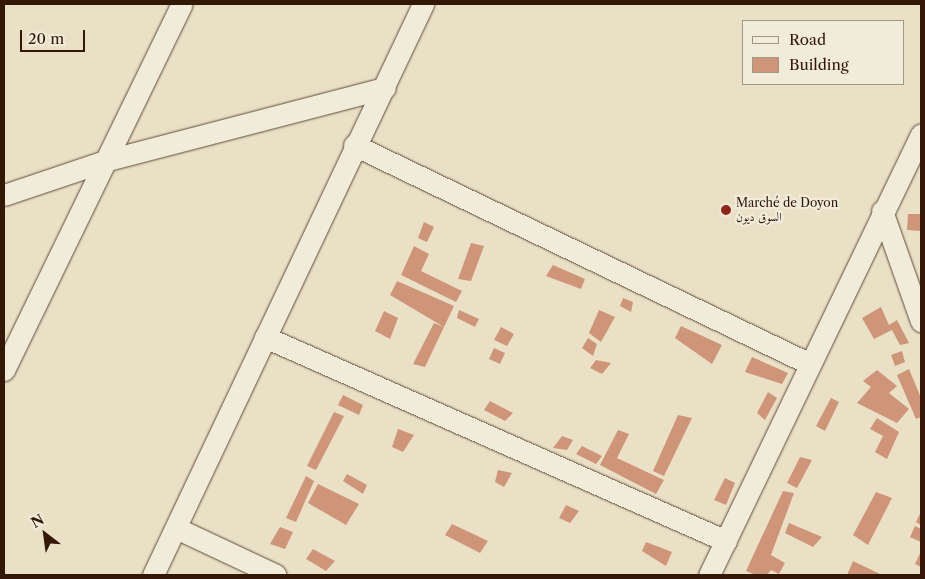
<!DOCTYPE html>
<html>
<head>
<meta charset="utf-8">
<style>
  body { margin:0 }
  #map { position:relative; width:925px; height:579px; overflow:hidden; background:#eae0c6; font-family:"Libre Caslon Text",Amiri,serif }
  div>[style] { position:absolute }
  .building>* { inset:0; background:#cf9578 }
  .roads { filter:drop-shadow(0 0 1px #614a38) drop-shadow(0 0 1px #614a38) }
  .minor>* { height:21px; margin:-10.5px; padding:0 10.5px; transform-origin:10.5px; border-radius:10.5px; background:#f1ebda }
  .dots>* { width:14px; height:14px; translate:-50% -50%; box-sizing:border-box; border:2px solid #f1ebda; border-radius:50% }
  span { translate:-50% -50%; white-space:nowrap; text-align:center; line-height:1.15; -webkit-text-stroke:4.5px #f1ebda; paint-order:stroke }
  .poi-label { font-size:12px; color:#331808 }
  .left { translate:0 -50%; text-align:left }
  .frame { position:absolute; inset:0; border:5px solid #331808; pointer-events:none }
  .legend { position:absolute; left:742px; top:20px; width:162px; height:65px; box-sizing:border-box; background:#f1ebda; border:1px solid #a59786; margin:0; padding:6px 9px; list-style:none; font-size:15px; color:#331808 }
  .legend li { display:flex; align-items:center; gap:10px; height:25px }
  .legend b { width:25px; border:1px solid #a59786 }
  .north { position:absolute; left:20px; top:509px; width:50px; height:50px; -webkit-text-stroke:4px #f1ebda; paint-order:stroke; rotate:330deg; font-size:14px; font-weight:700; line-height:20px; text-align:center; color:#331808 }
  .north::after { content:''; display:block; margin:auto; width:18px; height:22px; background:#331808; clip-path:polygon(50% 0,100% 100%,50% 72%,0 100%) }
  .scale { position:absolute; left:20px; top:30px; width:65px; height:22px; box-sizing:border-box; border:2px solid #331808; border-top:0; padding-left:6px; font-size:15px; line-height:18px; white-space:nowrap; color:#331808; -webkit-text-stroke:4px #f1ebda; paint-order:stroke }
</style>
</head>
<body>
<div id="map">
  <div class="building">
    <i style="clip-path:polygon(908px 214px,921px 214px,921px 231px,907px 230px)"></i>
    <i style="clip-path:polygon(424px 222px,434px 227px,427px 242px,418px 238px)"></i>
    <i style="clip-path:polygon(471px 243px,484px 246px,471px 281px,458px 279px)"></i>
    <i style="clip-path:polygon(414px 246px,429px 254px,421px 271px,462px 291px,456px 302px,401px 275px)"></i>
    <i style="clip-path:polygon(553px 265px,585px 279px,581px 289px,546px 276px)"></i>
    <i style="clip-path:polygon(397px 281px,454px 306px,444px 327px,425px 367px,413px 364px,434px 323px,444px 327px,390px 295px)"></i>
    <i style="clip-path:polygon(623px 298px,633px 302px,631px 312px,620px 306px)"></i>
    <i style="clip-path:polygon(881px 307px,889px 325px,897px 320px,909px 343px,900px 345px,892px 330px,874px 339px,862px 318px)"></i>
    <i style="clip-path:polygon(459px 310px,479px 319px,475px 327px,457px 318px)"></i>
    <i style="clip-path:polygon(599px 310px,615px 317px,601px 342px,589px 333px)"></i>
    <i style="clip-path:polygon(384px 311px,398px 318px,390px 339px,375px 331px)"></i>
    <i style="clip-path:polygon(681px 326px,722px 345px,712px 364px,675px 338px)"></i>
    <i style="clip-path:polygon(501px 327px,514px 334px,507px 346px,494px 340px)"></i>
    <i style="clip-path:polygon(588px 338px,597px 344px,593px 356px,582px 348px)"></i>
    <i style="clip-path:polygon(494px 348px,505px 353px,500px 364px,489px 359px)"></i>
    <i style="clip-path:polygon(902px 351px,905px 362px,895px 366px,891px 355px)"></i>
    <i style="clip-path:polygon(752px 357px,788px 373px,782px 384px,745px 372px)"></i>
    <i style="clip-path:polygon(596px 360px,611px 363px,602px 374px,590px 368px)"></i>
    <i style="clip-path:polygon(909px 369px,921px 398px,921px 417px,916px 419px,897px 375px)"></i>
    <i style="clip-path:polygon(877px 370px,897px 386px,889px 393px,909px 409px,897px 423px,857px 403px,871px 387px,863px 381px)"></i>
    <i style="clip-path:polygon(768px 392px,777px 398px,765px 420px,757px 413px)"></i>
    <i style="clip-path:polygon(343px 395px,363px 405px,359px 415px,338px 405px)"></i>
    <i style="clip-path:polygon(831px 398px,839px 402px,825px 431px,816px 426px)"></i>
    <i style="clip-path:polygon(490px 401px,513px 413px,505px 421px,484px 410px)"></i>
    <i style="clip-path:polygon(334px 412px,344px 416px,316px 470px,307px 466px)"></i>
    <i style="clip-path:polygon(678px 415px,692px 418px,664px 476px,653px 471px)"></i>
    <i style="clip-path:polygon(877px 418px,899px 432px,887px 459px,875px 452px,883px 436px,870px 429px)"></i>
    <i style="clip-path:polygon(398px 429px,414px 435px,403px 452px,392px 447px)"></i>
    <i style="clip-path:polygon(618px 430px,629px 434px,617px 458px,664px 480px,656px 494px,600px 465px)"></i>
    <i style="clip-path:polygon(562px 436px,573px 440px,567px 450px,553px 448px)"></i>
    <i style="clip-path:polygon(582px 446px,602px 456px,596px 464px,576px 454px)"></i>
    <i style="clip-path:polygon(800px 457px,812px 460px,797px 488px,787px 483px)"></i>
    <i style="clip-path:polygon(498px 470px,512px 473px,504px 487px,495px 482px)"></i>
    <i style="clip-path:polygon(347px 474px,367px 485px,363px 494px,343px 481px)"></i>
    <i style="clip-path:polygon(306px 476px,314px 481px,296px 522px,286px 518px)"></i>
    <i style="clip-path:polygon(725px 478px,735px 483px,726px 505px,714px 500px)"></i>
    <i style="clip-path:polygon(318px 484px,359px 504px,346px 525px,308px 503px)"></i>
    <i style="clip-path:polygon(783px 491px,794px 493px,771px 555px,785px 563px,779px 574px,771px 570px,767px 575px,756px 575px,746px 571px)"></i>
    <i style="clip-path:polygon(876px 492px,892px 498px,868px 545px,853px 535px)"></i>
    <i style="clip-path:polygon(566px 505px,579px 511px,570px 523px,559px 518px)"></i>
    <i style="clip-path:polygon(921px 512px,921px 525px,916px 522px)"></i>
    <i style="clip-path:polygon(789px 523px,822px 537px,813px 547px,785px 533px)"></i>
    <i style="clip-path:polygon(452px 524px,488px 541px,480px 553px,445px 535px)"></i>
    <i style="clip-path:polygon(915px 526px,921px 529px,921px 542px,910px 537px)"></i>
    <i style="clip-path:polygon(280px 527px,293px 532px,285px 549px,270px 544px)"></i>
    <i style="clip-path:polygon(646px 542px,672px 552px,666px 566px,642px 551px)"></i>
    <i style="clip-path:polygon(313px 549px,335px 561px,326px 571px,306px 559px)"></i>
    <i style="clip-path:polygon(921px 551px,921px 567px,915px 564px)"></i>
    <i style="clip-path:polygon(853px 561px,882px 575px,847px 575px)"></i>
  </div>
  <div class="roads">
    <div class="minor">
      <i style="left:354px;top:145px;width:504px;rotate:25.65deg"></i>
      <i style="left:4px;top:195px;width:110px;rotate:-18.6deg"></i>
      <i style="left:108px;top:160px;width:286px;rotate:-14.6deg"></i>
      <i style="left:882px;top:211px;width:117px;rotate:70.5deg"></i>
      <i style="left:265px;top:337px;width:504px;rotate:23.87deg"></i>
      <i style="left:4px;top:370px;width:407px;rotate:-64.1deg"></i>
      <i style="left:176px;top:528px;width:110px;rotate:25.2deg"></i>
      <i style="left:153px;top:575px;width:632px;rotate:-64.69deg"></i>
      <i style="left:709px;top:575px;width:489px;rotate:-64.3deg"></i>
    </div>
  </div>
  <div class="dots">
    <i style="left:726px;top:210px;background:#8f2418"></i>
  </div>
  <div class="poi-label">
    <span class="left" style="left:736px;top:210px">Marché de Doyon<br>السوق ديون</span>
  </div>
  <div class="frame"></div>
  <ul class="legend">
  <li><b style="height:6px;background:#f1ebda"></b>Road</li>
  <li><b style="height:14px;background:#cf9578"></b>Building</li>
  </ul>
  <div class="north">N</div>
  <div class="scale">20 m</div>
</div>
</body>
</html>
